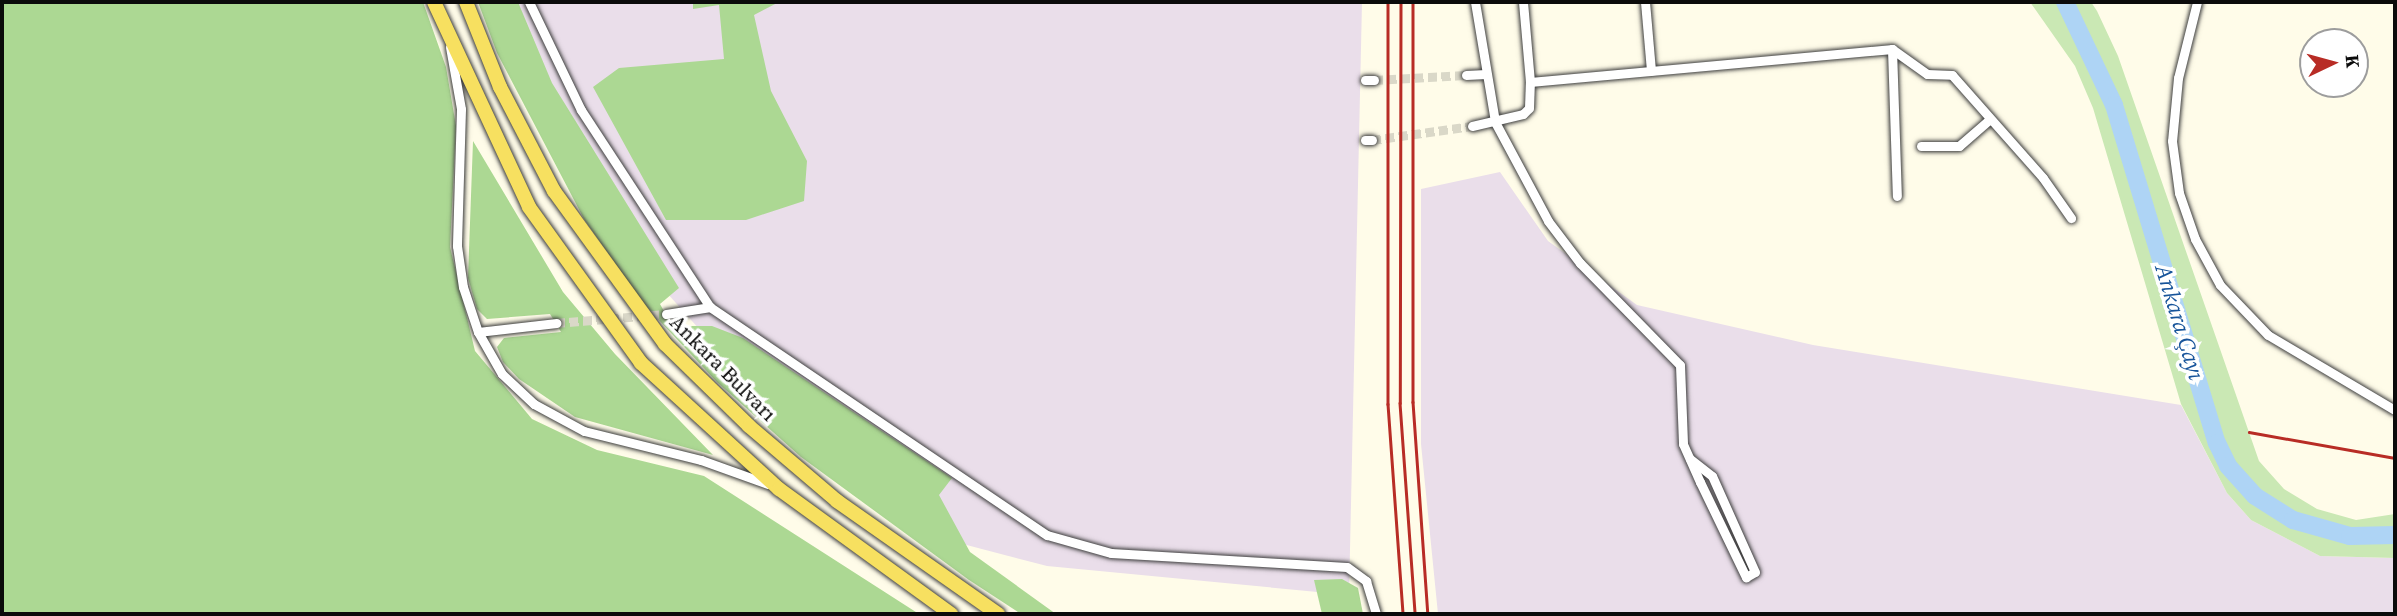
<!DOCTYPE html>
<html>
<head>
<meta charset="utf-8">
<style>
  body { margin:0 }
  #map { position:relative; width:2397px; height:616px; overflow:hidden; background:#fffce9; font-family:"Source Serif 4",serif }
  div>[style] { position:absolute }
  .industrial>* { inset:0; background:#eadeea }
  .green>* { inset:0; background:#cae8b4 }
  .forest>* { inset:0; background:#acd893 }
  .river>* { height:18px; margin:-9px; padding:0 9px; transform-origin:9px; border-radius:9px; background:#aed4f5 }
  .minor-tunnel>* { height:9px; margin-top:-4.5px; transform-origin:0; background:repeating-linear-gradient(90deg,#dad8c8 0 9px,transparent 0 13.5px) }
  .roads { filter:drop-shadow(0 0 2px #3e3e3e) drop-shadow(0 0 2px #3e3e3e) }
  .minor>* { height:9px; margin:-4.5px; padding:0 4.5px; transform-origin:4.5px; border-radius:4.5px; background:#fff }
  .primary>* { height:14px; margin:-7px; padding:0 7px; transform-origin:7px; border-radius:7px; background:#f7e060 }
  .rail>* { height:2.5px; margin:-1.25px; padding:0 1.25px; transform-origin:1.25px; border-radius:1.25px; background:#b82c25 }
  span { translate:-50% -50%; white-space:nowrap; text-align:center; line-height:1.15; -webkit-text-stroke:7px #fff; paint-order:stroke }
  .street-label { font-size:21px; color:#0b0b0b }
  .water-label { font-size:23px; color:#17549a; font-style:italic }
  .frame { position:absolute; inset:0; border:4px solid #0b0b0b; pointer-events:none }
  .north { position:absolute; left:2299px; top:28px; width:70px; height:70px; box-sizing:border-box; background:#fff; border:2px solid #9d9d9d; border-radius:50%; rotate:85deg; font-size:19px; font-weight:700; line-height:28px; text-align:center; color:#0b0b0b }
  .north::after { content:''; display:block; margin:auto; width:24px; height:32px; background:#b82c25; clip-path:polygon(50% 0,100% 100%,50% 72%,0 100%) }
</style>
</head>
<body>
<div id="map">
  <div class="industrial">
    <i style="clip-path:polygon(489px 2px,1362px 2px,1349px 595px,1047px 566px,959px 543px,750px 386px,601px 219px)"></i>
    <i style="clip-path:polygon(1500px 172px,1548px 241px,1637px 305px,1813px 345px,2181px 405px,2227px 493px,2251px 520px,2320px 556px,2395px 558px,2395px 614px,1438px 614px,1421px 444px,1421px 189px)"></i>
  </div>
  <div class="green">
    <i style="clip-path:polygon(2030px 2px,2091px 2px,2097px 11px,2118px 56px,2259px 461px,2284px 489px,2317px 509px,2356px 520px,2395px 514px,2395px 558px,2320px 556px,2251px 520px,2227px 493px,2181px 404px,2093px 108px,2075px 66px)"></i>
  </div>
  <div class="forest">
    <i style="clip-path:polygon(2px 2px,423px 2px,446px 67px,456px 126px,450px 247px,475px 351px,532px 419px,597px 450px,704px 476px,919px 614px,2px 614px)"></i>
    <i style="clip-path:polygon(478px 2px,518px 2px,552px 83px,679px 288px,660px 304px,672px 326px,712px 326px,743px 338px,952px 478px,939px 495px,970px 552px,1056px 614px,1021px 614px,969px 580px,801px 457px,717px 382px,642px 302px,584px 219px,497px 53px)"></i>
    <i style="clip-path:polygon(693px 2px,779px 2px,754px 15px,771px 91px,807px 161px,804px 201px,746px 220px,666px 220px,593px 87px,619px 68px,724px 59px,719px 5px,693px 9px)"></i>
    <i style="clip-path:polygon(473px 141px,563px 292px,615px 354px,713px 455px,575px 417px,519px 379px,503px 362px,497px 347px,504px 338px,561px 332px,550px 314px,487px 319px,477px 309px,468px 278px)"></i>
    <i style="clip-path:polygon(1342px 579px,1358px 588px,1363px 614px,1322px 614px,1314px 580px)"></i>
  </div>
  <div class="river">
    <i style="left:2065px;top:2px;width:114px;rotate:64.6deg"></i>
    <i style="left:2114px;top:105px;width:353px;rotate:73.1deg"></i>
    <i style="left:2217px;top:443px;width:25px;rotate:64deg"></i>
    <i style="left:2228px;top:466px;width:40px;rotate:48deg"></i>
    <i style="left:2255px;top:496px;width:45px;rotate:32.3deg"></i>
    <i style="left:2293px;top:520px;width:59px;rotate:15.7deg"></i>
    <i style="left:2350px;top:536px;width:45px;rotate:-1.3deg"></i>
  </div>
  <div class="minor-tunnel">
    <i style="left:1374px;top:80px;width:92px;rotate:-3.1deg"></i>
    <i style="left:1372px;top:140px;width:101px;rotate:-8deg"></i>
    <i style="left:556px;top:323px;width:110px;rotate:-4.7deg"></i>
  </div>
  <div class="roads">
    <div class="minor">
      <i style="left:529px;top:2px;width:120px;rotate:64.3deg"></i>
      <i style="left:581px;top:110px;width:235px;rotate:56.8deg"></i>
      <i style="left:710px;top:307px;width:407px;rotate:34.1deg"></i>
      <i style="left:1047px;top:535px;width:66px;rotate:15.7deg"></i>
      <i style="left:1111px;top:553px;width:236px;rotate:3.4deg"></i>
      <i style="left:1347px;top:567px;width:24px;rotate:36deg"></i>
      <i style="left:1366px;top:581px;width:34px;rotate:73deg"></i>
      <i style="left:1475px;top:2px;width:122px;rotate:80.5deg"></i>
      <i style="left:1495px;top:122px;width:112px;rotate:61.8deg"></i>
      <i style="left:1548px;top:221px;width:53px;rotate:52.7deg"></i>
      <i style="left:1580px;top:263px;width:143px;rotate:45.6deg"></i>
      <i style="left:1680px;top:365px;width:79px;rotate:87.8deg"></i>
      <i style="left:1683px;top:444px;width:42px;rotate:65.9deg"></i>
      <i style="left:1700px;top:482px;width:106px;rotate:64.2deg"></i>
      <i style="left:1746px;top:577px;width:10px;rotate:-29deg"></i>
      <i style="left:1755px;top:572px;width:105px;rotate:-114.1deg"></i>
      <i style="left:1712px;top:476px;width:28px;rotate:-142deg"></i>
      <i style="left:1523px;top:2px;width:80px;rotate:85deg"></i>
      <i style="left:1530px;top:82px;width:364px;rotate:-5.2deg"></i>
      <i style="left:1892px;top:49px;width:43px;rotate:35.5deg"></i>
      <i style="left:1927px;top:74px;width:25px;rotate:2deg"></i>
      <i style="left:1952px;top:75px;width:137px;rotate:48.5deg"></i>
      <i style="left:2043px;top:178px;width:49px;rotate:55deg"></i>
      <i style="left:1645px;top:2px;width:69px;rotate:85deg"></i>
      <i style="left:2197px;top:2px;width:78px;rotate:104deg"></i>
      <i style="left:2178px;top:78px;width:63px;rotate:95.4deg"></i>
      <i style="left:2172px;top:141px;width:52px;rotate:82.3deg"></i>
      <i style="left:2179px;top:193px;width:49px;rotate:70.8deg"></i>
      <i style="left:2195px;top:239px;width:52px;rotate:61.5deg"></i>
      <i style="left:2220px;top:285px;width:69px;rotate:46.2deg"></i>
      <i style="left:2268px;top:335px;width:147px;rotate:30.6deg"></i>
      <i style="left:450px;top:47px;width:63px;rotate:79.9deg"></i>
      <i style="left:461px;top:109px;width:137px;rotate:91.7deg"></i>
      <i style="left:457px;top:246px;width:41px;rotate:81.7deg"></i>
      <i style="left:463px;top:287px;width:47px;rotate:71.6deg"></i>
      <i style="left:478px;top:332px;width:48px;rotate:60.3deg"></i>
      <i style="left:502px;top:374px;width:44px;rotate:43.2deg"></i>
      <i style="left:534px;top:404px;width:57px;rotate:28.4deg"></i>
      <i style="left:584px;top:431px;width:121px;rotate:13.9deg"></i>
      <i style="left:701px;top:460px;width:71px;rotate:19.7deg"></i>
      <i style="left:1892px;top:49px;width:147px;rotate:88.1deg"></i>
      <i style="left:1466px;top:75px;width:20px;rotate:-3deg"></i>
      <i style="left:1365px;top:80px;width:9px"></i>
      <i style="left:1472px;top:126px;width:52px;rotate:-13.2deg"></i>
      <i style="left:1523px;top:114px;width:8px;rotate:-45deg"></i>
      <i style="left:1529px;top:108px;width:26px;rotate:-88deg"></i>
      <i style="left:1365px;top:140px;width:7px"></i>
      <i style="left:1921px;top:146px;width:38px"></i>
      <i style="left:1959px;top:146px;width:41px;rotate:-41.1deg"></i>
      <i style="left:666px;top:314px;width:45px;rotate:-9deg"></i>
      <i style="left:478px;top:332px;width:79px;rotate:-6.6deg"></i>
    </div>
    <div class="primary">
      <i style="left:434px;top:2px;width:226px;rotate:65.1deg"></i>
      <i style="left:529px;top:207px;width:192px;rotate:54.3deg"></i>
      <i style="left:641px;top:363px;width:187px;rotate:42.4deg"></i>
      <i style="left:779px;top:489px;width:213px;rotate:36deg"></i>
      <i style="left:466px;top:2px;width:92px;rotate:68.2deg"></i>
      <i style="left:500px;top:87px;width:117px;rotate:62.6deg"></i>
      <i style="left:554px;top:191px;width:189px;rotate:54deg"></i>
      <i style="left:665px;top:344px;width:117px;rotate:44.3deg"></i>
      <i style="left:749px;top:426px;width:116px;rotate:40.4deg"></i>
      <i style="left:837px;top:501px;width:197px;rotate:35.1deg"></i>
    </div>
  </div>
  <div class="rail">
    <i style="left:1388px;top:2px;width:402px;rotate:90deg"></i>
    <i style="left:1388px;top:404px;width:211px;rotate:85.9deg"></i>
    <i style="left:1401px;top:2px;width:401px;rotate:90.1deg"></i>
    <i style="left:1400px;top:403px;width:212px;rotate:85.9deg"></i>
    <i style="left:1413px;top:2px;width:400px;rotate:90deg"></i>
    <i style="left:1413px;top:402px;width:213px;rotate:86deg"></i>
    <i style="left:2249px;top:432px;width:148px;rotate:10.1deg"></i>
  </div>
  <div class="street-label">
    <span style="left:723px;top:368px;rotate:45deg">Ankara Bulvarı</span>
  </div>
  <div class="water-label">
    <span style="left:2180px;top:322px;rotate:73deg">Ankara Çayı</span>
  </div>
  <div class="frame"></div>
  <div class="north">K</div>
</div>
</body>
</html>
